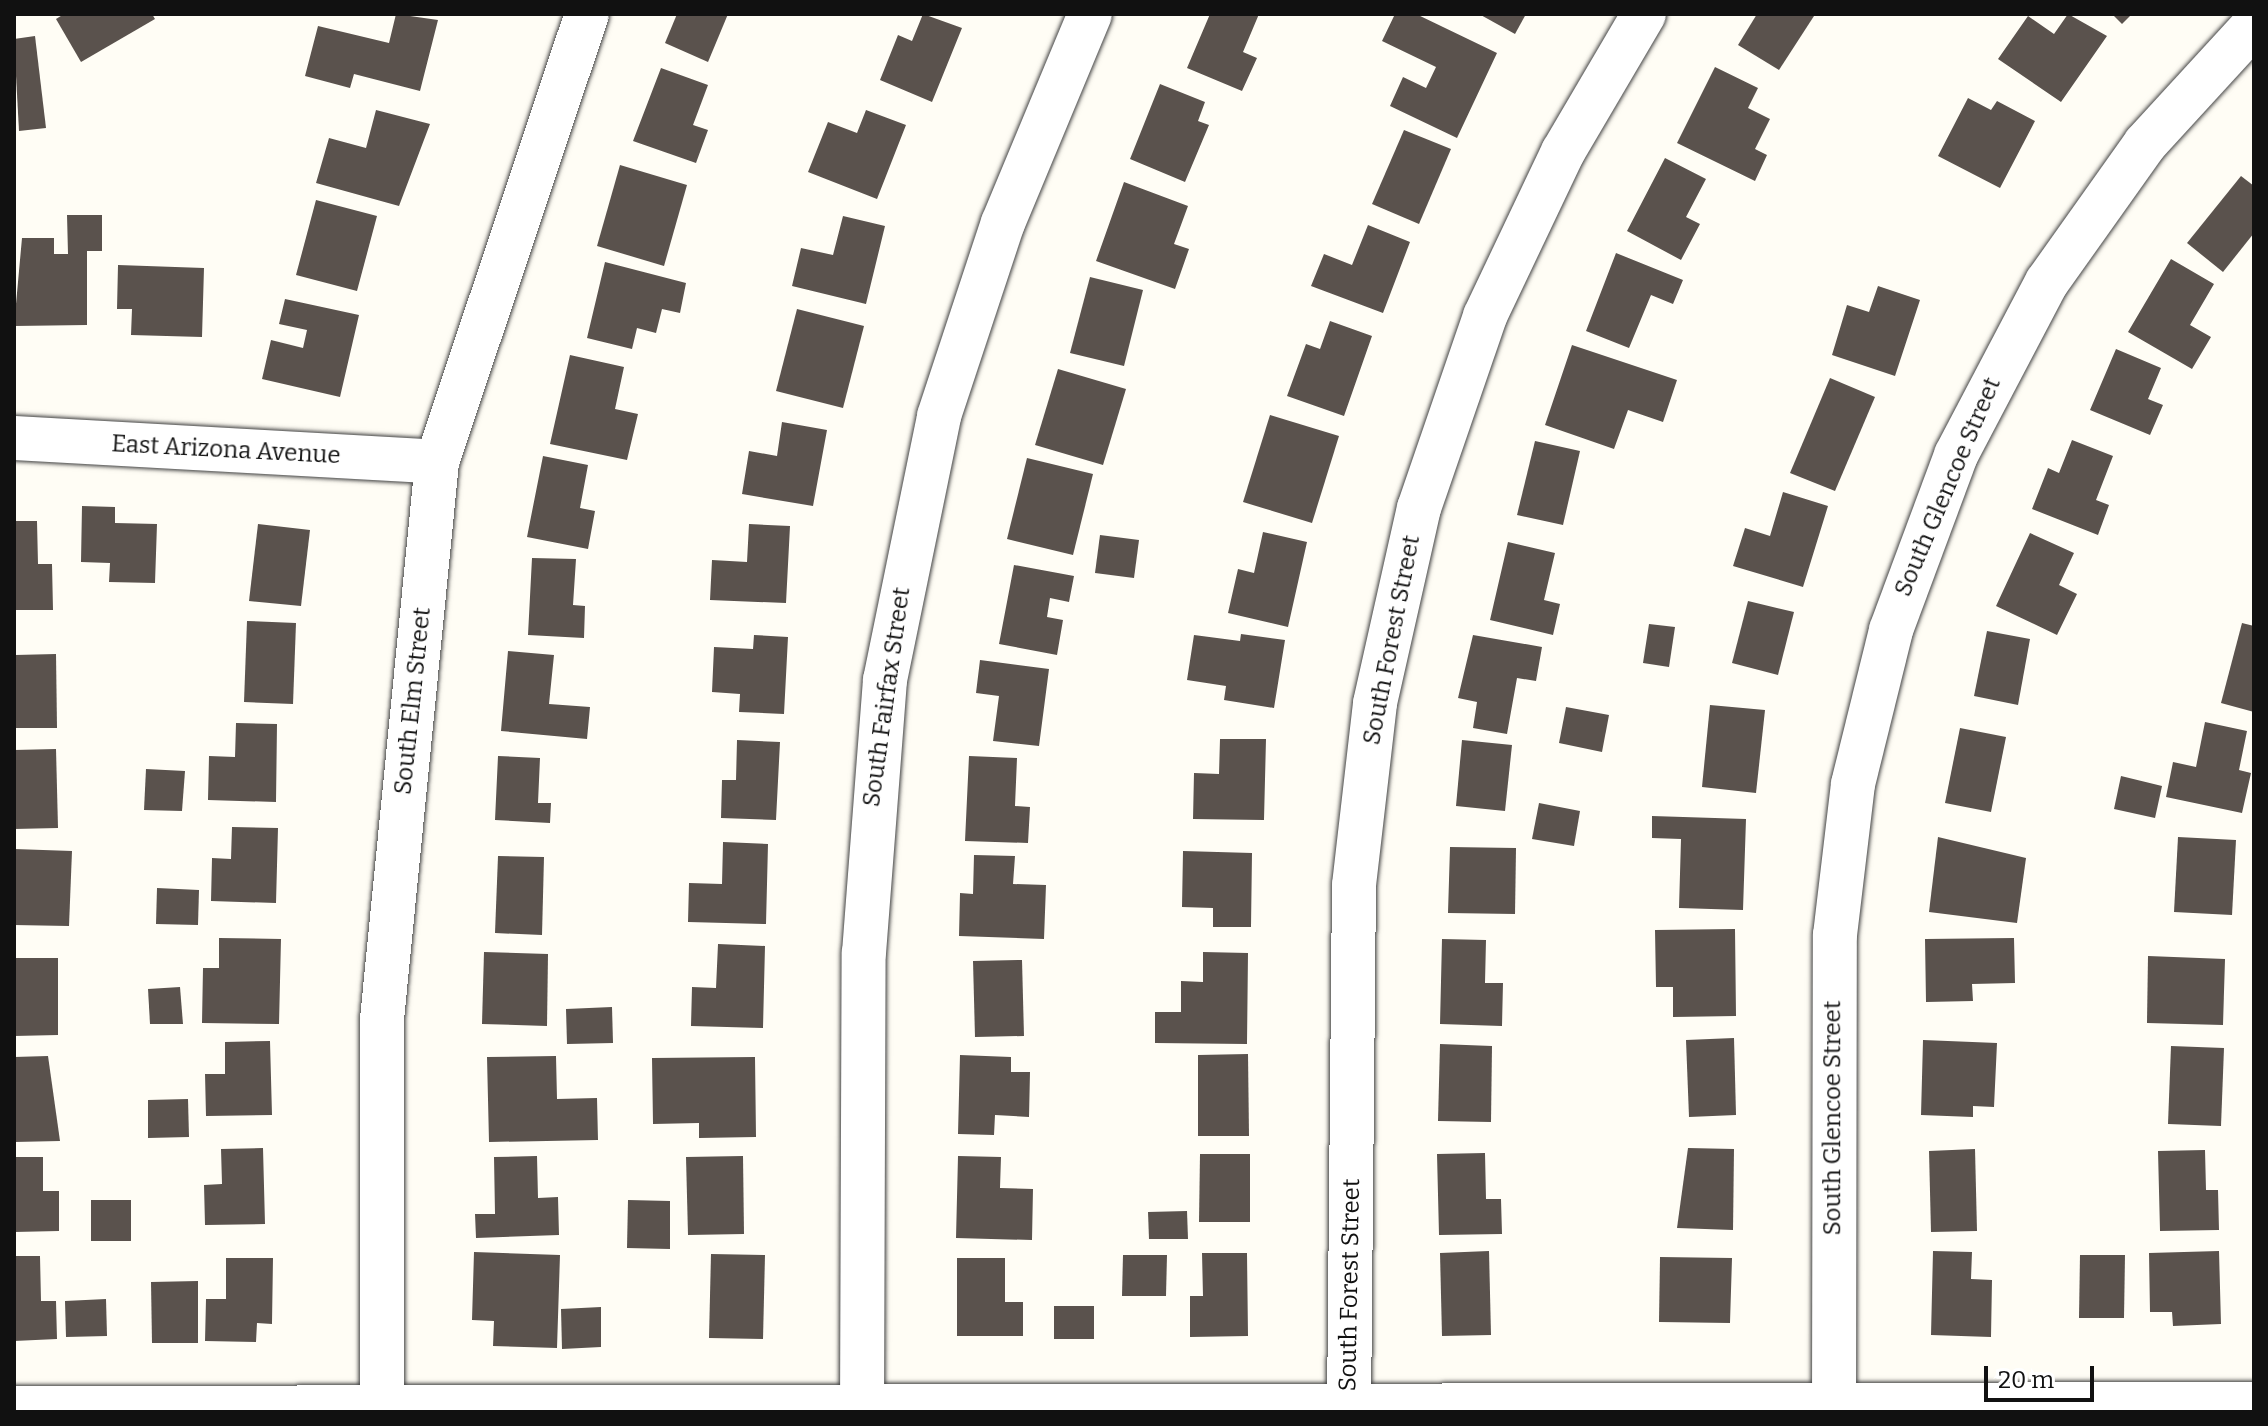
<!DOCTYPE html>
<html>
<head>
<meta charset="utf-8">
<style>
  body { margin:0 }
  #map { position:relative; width:2268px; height:1426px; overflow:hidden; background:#fffdf5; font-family:Bitter,serif }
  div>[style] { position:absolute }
  .building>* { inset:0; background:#5a524d }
  .roads { filter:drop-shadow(0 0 2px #444) drop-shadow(0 0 2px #444) }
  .minor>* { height:44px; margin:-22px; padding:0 22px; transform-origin:22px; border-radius:22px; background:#fff }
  span { translate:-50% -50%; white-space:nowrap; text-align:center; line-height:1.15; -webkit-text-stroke:8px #fff; paint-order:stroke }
  .street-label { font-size:24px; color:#111 }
  .frame { position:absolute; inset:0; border:16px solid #111; pointer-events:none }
  .scale { position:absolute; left:1984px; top:1366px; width:110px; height:36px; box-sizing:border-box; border:4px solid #111; border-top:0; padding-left:10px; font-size:24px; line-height:28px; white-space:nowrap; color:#111; -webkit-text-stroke:6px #fff; paint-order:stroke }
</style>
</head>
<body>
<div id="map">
  <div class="building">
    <i style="clip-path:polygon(64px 14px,152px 14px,155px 19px,81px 62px,56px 19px)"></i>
    <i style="clip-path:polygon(396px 14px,438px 20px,420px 91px,354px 74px,350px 88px,305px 76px,318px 26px,389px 43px)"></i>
    <i style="clip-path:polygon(677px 14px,728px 14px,708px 62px,665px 43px)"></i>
    <i style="clip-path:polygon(923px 14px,962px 28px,932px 102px,880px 80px,898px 35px,912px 41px)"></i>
    <i style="clip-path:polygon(1210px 14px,1259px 14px,1243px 52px,1257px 58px,1242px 91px,1187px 68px)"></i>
    <i style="clip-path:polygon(1395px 14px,1416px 14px,1497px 53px,1457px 138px,1390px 106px,1403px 77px,1426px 88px,1436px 67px,1382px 41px)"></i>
    <i style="clip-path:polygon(1479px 14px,1526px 14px,1515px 34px)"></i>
    <i style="clip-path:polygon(1757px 14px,1814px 16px,1779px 70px,1738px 45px)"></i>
    <i style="clip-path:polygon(2068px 14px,2107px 36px,2061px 102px,1998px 59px,2028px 16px,2054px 34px)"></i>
    <i style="clip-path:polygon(2112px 14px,2132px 14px,2122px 24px)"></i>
    <i style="clip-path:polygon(35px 36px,46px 128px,19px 131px,14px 39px)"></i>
    <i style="clip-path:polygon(1715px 67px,1758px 88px,1748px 108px,1770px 119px,1755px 149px,1767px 155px,1755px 181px,1677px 143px)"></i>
    <i style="clip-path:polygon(661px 68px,708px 85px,693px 125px,708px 130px,696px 163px,633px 141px)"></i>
    <i style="clip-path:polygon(1160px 84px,1205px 102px,1198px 121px,1209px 125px,1185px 182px,1130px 159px)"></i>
    <i style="clip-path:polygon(1968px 98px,1991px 110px,1997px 101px,2035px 121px,2000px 188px,1938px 156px)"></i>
    <i style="clip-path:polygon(376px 110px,430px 124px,399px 206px,316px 183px,329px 138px,366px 148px)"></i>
    <i style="clip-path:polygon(866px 110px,906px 125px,877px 199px,808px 172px,828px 122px,857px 133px)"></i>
    <i style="clip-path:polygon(1404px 130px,1451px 149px,1419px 224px,1372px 204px)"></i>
    <i style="clip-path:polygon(1665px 158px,1706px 179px,1686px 217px,1700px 224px,1681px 260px,1627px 231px)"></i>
    <i style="clip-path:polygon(620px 165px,687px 185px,664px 266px,597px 246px)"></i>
    <i style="clip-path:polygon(2241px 176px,2254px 186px,2254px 233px,2223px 272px,2187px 243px)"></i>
    <i style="clip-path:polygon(1124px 182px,1188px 206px,1174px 244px,1189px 249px,1175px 289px,1096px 261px)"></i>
    <i style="clip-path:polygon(316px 200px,377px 216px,357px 291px,296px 275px)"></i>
    <i style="clip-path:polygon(67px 215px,102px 215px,102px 251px,87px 251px,87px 325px,14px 326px,22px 238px,54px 238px,54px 254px,68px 254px)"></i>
    <i style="clip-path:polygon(843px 216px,885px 226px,866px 304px,792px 286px,801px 248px,833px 255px)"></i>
    <i style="clip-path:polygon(1368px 225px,1410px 242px,1383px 313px,1311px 286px,1324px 254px,1352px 265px)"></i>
    <i style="clip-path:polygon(1616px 253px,1683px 280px,1673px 304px,1651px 295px,1629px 348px,1586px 331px)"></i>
    <i style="clip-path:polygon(2171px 259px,2214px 284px,2190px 325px,2211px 337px,2192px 369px,2128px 332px)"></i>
    <i style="clip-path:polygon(605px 262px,686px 283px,680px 313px,662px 309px,656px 333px,637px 328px,632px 349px,587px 338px)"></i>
    <i style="clip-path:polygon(118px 265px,204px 268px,202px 337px,131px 335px,132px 309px,117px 309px)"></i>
    <i style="clip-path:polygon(1090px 277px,1143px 290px,1124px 366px,1070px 353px)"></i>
    <i style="clip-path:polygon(1878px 286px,1920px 300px,1895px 376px,1832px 355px,1847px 305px,1869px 312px)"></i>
    <i style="clip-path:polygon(285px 299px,359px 315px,340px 397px,262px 379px,271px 340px,303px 348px,307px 330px,279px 324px)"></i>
    <i style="clip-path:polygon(797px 309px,864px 326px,843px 408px,776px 391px)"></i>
    <i style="clip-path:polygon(1330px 321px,1372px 336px,1344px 416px,1287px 396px,1306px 344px,1320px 349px)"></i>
    <i style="clip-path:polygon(1572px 345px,1677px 380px,1663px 422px,1628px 410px,1614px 449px,1545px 425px)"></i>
    <i style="clip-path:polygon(2116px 349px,2161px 368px,2148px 399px,2163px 405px,2150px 435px,2090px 410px)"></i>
    <i style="clip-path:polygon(570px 355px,624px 367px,615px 409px,638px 414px,627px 460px,550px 444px)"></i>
    <i style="clip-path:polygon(1058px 369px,1126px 389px,1103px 465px,1035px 445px)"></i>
    <i style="clip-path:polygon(1830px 378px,1875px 397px,1835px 491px,1790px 473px)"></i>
    <i style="clip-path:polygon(1270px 415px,1339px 436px,1312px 523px,1243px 502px)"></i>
    <i style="clip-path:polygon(782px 422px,827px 430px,813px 506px,742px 494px,749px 451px,777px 456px)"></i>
    <i style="clip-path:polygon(2072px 440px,2113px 456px,2096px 500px,2109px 505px,2098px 535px,2032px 509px,2048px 468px,2059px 473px)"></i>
    <i style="clip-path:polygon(1535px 441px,1580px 451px,1563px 525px,1517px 515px)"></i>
    <i style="clip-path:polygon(543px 456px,588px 465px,580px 508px,595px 511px,588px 549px,527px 537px)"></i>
    <i style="clip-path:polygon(1027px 458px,1093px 474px,1073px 555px,1007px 539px)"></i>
    <i style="clip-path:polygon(1783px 492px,1828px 506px,1803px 587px,1733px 566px,1745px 528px,1770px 536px)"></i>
    <i style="clip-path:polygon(82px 506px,115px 507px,115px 523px,157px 524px,155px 583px,109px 582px,110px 563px,81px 562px)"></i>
    <i style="clip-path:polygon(14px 521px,37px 521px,38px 564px,52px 564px,53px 610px,14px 610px)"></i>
    <i style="clip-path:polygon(258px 524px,310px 530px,301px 606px,249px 601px)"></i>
    <i style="clip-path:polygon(749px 524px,790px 526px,786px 603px,710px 600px,712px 560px,747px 562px)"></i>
    <i style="clip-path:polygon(1263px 532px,1307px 542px,1288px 627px,1228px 613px,1238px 569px,1254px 573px)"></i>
    <i style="clip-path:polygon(2030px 533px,2074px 553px,2059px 585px,2077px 594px,2057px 635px,1996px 606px)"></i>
    <i style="clip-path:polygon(1100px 535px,1139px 540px,1134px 578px,1095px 573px)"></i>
    <i style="clip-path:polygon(1508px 542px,1555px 553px,1544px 600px,1560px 604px,1553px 635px,1490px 620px)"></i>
    <i style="clip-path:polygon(532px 558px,576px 559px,573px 605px,585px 606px,584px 638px,528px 635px)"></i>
    <i style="clip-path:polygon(1014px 565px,1074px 576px,1069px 602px,1050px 598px,1047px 617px,1063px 620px,1057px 655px,999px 644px)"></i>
    <i style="clip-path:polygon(1748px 601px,1794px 612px,1778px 675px,1732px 663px)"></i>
    <i style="clip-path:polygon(247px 621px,296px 623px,293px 704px,244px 702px)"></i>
    <i style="clip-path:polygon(2242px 623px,2254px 626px,2254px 712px,2221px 703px)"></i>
    <i style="clip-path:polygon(1649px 624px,1675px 627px,1669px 667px,1643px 663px)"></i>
    <i style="clip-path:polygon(1987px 631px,2030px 639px,2018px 705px,1974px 696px)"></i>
    <i style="clip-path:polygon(1241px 634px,1285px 640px,1274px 708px,1224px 700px,1226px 686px,1187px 680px,1194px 635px,1240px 641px)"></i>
    <i style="clip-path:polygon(754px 635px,788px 637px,784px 714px,739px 712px,740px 694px,712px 692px,714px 647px,753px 649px)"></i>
    <i style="clip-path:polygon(1473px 635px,1542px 647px,1536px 681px,1517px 678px,1507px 734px,1473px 728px,1477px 702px,1458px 698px)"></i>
    <i style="clip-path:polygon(508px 651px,554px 655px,549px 704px,590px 707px,587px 739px,501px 731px)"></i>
    <i style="clip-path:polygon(56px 654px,57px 728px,14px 728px,15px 655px)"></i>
    <i style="clip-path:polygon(980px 660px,1049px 669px,1039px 746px,993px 741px,999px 696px,976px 693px)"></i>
    <i style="clip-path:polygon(1710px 705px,1765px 710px,1756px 793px,1702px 787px)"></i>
    <i style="clip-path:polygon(1566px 707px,1609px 715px,1602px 752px,1559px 743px)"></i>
    <i style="clip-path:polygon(2205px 722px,2247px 731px,2239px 770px,2251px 773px,2242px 813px,2166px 797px,2173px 762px,2196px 767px)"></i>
    <i style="clip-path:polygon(236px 723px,277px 724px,276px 802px,208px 800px,209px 756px,235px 757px)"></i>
    <i style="clip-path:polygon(1960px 728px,2006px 737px,1991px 812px,1945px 803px)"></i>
    <i style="clip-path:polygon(1220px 739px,1266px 739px,1264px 820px,1193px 819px,1194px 773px,1219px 774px)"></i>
    <i style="clip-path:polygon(737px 740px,780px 742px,776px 820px,721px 818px,722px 780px,736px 780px)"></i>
    <i style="clip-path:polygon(1462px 740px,1512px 745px,1505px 811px,1456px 806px)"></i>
    <i style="clip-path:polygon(56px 749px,58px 828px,14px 829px,14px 750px)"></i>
    <i style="clip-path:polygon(498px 756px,540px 758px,538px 803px,551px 803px,550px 823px,495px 820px)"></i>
    <i style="clip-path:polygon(969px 756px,1017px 758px,1015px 806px,1030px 807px,1028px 843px,965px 841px)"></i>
    <i style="clip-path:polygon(146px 769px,185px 771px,182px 811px,144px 810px)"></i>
    <i style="clip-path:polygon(2121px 776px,2162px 786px,2155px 818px,2114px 809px)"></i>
    <i style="clip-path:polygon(1539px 803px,1580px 811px,1574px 846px,1532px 839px)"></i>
    <i style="clip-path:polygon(1652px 816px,1746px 819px,1743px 910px,1679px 908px,1681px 839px,1652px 838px)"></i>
    <i style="clip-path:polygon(232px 827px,278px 828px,276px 903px,211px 901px,212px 858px,231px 859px)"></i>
    <i style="clip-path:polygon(1938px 837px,2026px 858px,2017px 923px,1929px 912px)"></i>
    <i style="clip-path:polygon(2178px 837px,2236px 840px,2232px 915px,2174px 912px)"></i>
    <i style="clip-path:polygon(723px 842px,768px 844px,766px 924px,688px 922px,689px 883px,722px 884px)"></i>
    <i style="clip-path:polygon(1450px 847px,1516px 848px,1515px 914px,1448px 913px)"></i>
    <i style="clip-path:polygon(14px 849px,72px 851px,69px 926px,14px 925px)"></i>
    <i style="clip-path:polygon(1183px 851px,1252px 853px,1251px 927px,1213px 927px,1213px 908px,1182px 907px)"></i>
    <i style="clip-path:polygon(974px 855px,1015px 856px,1013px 884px,1046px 885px,1044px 939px,959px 936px,960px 893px,973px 894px)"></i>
    <i style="clip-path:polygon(498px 856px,544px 857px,542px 935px,495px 933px)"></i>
    <i style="clip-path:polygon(157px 888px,199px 890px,198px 925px,156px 924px)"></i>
    <i style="clip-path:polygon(1735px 929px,1736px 1016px,1673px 1017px,1673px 987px,1656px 987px,1655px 930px)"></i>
    <i style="clip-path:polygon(219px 938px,281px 939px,279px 1024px,202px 1023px,203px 968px,219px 968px)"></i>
    <i style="clip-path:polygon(2014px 938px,2015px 983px,1972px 984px,1973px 1001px,1926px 1002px,1925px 939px)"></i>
    <i style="clip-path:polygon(1442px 939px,1486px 940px,1485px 983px,1503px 983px,1502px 1026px,1440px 1024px)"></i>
    <i style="clip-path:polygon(718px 944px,765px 946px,763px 1028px,691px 1026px,692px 987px,716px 988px)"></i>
    <i style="clip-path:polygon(484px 952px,548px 954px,547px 1026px,482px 1024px)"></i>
    <i style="clip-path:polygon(1203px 952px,1248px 953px,1247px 1044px,1155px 1043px,1155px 1012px,1181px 1012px,1181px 981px,1203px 982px)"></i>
    <i style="clip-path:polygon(2148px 956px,2225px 959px,2223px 1025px,2147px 1023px)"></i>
    <i style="clip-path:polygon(14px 958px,58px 958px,58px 1035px,14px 1036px)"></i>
    <i style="clip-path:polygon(1022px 960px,1024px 1036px,975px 1037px,973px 961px)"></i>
    <i style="clip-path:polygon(180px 987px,183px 1024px,150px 1024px,148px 989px)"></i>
    <i style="clip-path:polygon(612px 1007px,613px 1043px,567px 1044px,566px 1009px)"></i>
    <i style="clip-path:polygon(1734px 1038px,1736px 1115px,1689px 1117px,1686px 1040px)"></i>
    <i style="clip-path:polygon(1923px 1040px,1997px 1043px,1994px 1107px,1973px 1106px,1973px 1117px,1921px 1115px)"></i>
    <i style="clip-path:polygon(270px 1041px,272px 1115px,206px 1116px,205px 1074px,225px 1074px,225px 1042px)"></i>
    <i style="clip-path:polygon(1440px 1044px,1492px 1046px,1491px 1122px,1438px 1121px)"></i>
    <i style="clip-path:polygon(2171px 1046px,2224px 1048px,2221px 1126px,2168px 1124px)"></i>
    <i style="clip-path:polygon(1248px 1054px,1249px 1136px,1198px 1136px,1198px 1055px)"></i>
    <i style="clip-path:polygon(960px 1055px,1011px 1057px,1011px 1072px,1030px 1072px,1029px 1117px,995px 1115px,994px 1135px,958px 1134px)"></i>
    <i style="clip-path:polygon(48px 1056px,60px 1141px,14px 1142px,14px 1057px)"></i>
    <i style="clip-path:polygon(556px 1056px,557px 1099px,597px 1098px,598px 1140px,489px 1142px,487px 1057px)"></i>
    <i style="clip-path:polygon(755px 1057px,756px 1137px,699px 1138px,699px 1123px,653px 1124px,652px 1058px)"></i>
    <i style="clip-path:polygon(188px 1099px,189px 1137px,148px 1138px,148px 1100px)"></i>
    <i style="clip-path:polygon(263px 1148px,265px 1224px,205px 1225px,204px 1185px,222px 1184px,221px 1149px)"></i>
    <i style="clip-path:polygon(1688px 1148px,1734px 1149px,1733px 1230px,1677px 1228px)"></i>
    <i style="clip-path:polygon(1975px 1149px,1977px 1231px,1931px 1232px,1929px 1151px)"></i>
    <i style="clip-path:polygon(2205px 1150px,2206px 1190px,2218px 1190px,2219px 1230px,2160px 1231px,2158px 1151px)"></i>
    <i style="clip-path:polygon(1485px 1153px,1486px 1199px,1501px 1199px,1502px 1234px,1439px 1235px,1437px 1154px)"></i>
    <i style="clip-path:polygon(1200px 1154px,1250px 1154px,1250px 1222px,1199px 1222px)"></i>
    <i style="clip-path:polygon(537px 1156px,538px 1198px,558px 1197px,559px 1235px,476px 1238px,475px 1214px,495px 1214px,494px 1157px)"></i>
    <i style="clip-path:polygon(743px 1156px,744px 1234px,688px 1235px,686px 1157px)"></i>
    <i style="clip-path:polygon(958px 1156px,1001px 1157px,1000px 1188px,1033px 1189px,1032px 1240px,956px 1238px)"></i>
    <i style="clip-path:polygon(14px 1157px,43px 1157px,43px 1191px,59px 1191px,59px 1231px,14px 1232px)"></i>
    <i style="clip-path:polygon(91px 1200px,131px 1200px,131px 1241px,91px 1241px)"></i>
    <i style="clip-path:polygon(628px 1200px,670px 1201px,670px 1249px,627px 1248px)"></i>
    <i style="clip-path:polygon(1187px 1211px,1188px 1239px,1149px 1239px,1148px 1212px)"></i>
    <i style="clip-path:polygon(1489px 1251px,1491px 1335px,1442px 1336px,1440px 1253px)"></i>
    <i style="clip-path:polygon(1933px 1251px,1972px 1252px,1971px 1279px,1992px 1280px,1991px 1337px,1931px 1335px)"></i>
    <i style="clip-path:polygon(2219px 1251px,2221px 1324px,2173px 1326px,2172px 1312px,2150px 1312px,2149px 1253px)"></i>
    <i style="clip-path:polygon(474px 1252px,560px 1255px,557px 1348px,493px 1346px,494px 1321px,472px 1320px)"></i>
    <i style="clip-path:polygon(1202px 1253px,1247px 1253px,1248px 1336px,1190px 1337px,1190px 1296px,1203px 1296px)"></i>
    <i style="clip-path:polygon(711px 1254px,765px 1255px,763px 1339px,709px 1338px)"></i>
    <i style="clip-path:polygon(1123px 1255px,1167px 1255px,1166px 1296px,1122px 1296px)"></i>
    <i style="clip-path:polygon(2080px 1255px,2125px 1255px,2124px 1318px,2079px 1318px)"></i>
    <i style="clip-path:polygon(14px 1256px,40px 1256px,41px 1301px,56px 1301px,57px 1339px,14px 1341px)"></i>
    <i style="clip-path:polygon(1660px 1257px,1732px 1258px,1730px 1323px,1659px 1322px)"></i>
    <i style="clip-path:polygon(226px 1258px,273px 1258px,272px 1324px,257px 1323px,256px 1342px,205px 1341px,206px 1299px,226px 1299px)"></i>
    <i style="clip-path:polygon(957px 1258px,1005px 1258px,1005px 1302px,1023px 1302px,1023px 1336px,957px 1336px)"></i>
    <i style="clip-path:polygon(198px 1281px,198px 1343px,152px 1343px,151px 1282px)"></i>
    <i style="clip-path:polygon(106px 1299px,107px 1336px,66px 1337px,65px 1301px)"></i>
    <i style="clip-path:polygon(1054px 1306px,1094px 1306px,1094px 1339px,1054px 1339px)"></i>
    <i style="clip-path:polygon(601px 1307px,601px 1347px,562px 1349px,561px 1309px)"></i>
  </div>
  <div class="roads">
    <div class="minor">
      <i style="left:14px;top:438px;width:424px;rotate:3.2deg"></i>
      <i style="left:14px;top:1408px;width:2240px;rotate:-0.1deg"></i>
      <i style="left:382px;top:1412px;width:393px;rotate:-90deg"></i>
      <i style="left:382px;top:1019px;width:560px;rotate:-84.36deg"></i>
      <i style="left:437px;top:462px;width:472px;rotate:-71.5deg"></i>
      <i style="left:862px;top:1412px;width:459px;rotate:-89.8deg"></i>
      <i style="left:864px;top:953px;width:274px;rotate:-85.6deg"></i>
      <i style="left:885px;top:680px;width:269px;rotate:-78.4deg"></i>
      <i style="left:939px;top:416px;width:203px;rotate:-71.7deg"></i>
      <i style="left:1003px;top:223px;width:226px;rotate:-67.4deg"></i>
      <i style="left:1349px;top:1412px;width:527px;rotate:-89.46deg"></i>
      <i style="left:1354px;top:885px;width:183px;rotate:-83.4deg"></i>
      <i style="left:1375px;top:703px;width:200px;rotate:-77.3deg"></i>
      <i style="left:1419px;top:508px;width:203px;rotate:-71deg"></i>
      <i style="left:1485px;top:316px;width:182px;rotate:-64.6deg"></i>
      <i style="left:1563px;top:152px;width:160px;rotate:-59.6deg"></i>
      <i style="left:1834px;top:1412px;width:477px;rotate:-89.9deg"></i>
      <i style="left:1835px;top:935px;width:152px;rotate:-83.2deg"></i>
      <i style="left:1853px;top:784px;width:159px;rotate:-76.1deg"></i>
      <i style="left:1891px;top:630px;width:187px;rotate:-69.6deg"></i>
      <i style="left:1956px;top:455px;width:195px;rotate:-62.3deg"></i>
      <i style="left:2047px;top:282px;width:169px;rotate:-54.6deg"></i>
      <i style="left:2145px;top:144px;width:161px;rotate:-47.5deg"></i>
    </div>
  </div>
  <div class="street-label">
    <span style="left:226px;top:450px;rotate:3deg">East Arizona Avenue</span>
    <span style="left:1948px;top:487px;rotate:-67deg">South Glencoe Street</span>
    <span style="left:1392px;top:640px;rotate:-79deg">South Forest Street</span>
    <span style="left:887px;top:697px;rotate:-82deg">South Fairfax Street</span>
    <span style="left:413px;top:701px;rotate:-84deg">South Elm Street</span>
    <span style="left:1833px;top:1118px;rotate:-90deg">South Glencoe Street</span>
    <span style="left:1350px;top:1285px;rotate:-89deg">South Forest Street</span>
  </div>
  <div class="frame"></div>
  <div class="scale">20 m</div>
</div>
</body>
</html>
